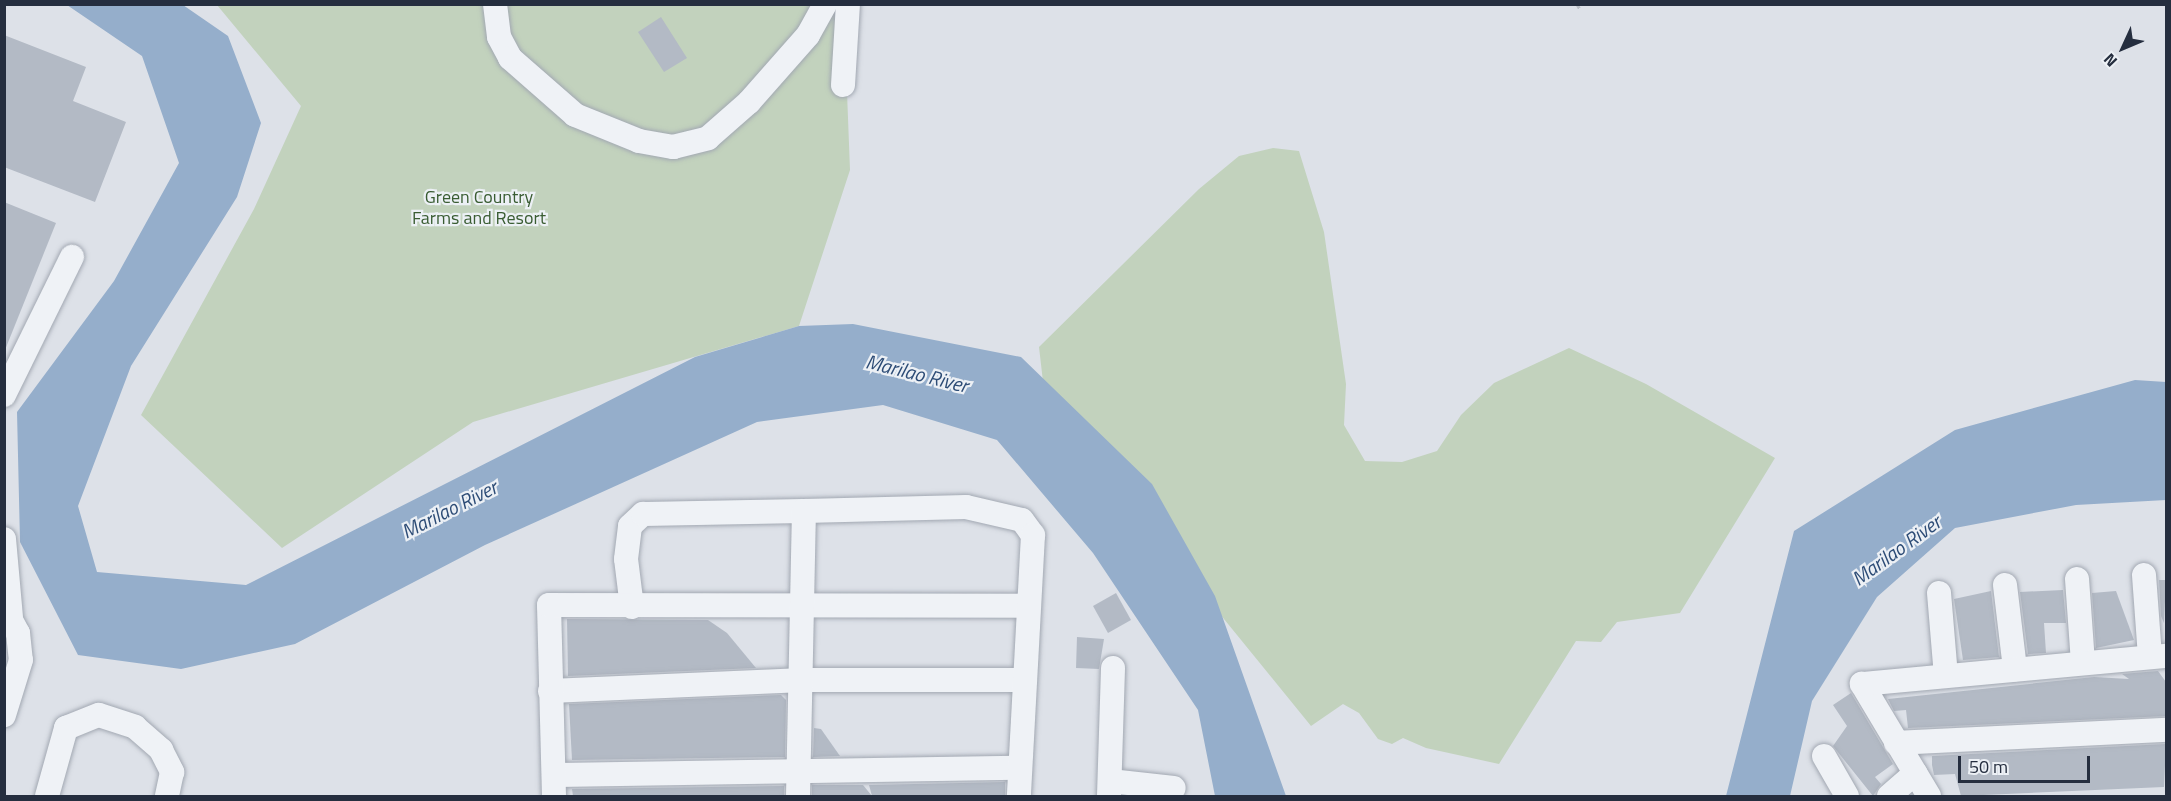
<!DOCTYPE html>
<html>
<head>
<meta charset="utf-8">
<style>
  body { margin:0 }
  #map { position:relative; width:2171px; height:801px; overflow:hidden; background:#dde1e8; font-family:"Titillium Web",sans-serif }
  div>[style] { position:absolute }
  .green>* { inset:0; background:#c2d2bd }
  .water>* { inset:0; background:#95aecb }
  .building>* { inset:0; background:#b3bac5 }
  .path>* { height:3px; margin-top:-1.5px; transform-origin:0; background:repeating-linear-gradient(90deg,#babfc6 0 4.5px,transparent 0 9px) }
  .roads { filter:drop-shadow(0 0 2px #a2a8b2) drop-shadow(0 0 2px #a2a8b2) }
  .minor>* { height:24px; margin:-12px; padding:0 12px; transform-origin:12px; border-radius:12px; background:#eff2f6 }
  span { translate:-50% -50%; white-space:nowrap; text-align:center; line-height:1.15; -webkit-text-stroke:4.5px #ecf0f5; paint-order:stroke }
  .park-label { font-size:18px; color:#395c32 }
  .water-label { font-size:20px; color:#2d4c76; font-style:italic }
  .frame { position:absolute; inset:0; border:6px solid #252e3f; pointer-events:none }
  .north { position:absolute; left:2093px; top:18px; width:60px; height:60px; -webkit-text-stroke:4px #ecf0f5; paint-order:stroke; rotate:226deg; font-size:16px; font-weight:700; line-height:24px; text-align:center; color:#252e3f }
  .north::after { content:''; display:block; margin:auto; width:21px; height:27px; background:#252e3f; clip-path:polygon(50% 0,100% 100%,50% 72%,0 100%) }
  .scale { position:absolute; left:1958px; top:756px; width:132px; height:27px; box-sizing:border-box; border:3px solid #252e3f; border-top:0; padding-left:8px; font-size:18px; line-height:21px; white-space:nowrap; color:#252e3f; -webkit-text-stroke:4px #ecf0f5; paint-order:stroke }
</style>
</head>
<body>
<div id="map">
  <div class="green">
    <i style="clip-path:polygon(217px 5px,858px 5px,844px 14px,850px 170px,799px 326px,473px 422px,282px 548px,141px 415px,254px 209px,301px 106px)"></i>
    <i style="clip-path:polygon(1273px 148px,1299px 151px,1324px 232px,1346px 384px,1344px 425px,1365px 461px,1402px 462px,1437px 451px,1461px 415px,1494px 383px,1569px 348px,1646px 384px,1775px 458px,1680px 613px,1617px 622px,1601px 642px,1576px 641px,1499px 764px,1426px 748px,1403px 738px,1392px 744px,1378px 739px,1359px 713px,1343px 704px,1311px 726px,1045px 399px,1039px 347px,1199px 189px,1239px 156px)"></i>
  </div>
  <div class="water">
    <i style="clip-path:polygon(67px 5px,183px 5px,228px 36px,261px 123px,237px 197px,131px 366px,78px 506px,97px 572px,246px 585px,695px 357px,799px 326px,853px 324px,1021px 357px,1152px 484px,1215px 596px,1286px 796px,1215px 796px,1198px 710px,1093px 553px,997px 440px,883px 405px,757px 422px,485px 545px,295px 644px,181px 669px,78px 655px,20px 542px,17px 412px,114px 281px,179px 163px,142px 56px)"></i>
    <i style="clip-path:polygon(2135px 380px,2166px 382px,2166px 500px,2076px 505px,1955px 528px,1877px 597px,1812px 701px,1790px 796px,1726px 796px,1794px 531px,1955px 430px)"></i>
  </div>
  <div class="building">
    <i style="clip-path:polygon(661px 17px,687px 58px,664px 72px,638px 32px)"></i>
    <i style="clip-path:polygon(4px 35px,86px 67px,73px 101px,126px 122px,95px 202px,4px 167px)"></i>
    <i style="clip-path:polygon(4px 202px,56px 223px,5px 350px,4px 350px)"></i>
    <i style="clip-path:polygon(2159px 580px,2166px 580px,2164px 623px,2161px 616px)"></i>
    <i style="clip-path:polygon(2063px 590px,2066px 623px,2044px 623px,2046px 653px,2028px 654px,2020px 592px)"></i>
    <i style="clip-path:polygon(1991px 591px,1999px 657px,1963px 660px,1954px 599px)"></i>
    <i style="clip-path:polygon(2116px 591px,2134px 640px,2096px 648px,2092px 593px)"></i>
    <i style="clip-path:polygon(1116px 593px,1131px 620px,1108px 633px,1093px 606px)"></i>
    <i style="clip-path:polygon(567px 619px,708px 620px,727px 633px,756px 668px,568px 676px)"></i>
    <i style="clip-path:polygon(1077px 637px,1104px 639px,1099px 669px,1076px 668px)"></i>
    <i style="clip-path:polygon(2158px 671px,2166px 682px,2166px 716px,1908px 728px,1906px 710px,1894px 711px,1888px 699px,2094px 677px,2129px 679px,2122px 674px)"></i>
    <i style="clip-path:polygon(1851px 693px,1893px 764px,1875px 777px,1881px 784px,1873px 796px,1833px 746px,1847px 726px,1833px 705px)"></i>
    <i style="clip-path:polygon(781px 695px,786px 700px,785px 757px,572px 760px,569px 704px)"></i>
    <i style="clip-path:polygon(814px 728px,821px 729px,840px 756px,813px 757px)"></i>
    <i style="clip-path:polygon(2166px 744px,2164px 787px,1961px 796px,1955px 774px,1934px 775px,1932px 765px,1932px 756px)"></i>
    <i style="clip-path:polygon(1005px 782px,1005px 796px,812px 796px,812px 785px,863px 785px,872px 796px,869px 785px)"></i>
    <i style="clip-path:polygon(784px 786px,784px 796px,573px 796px,572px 789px)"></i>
  </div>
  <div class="path">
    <i style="left:1577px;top:4px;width:8px;rotate:60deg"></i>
  </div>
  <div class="roads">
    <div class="minor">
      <i style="left:495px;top:4px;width:33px;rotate:83deg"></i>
      <i style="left:499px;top:37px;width:24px;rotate:62deg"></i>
      <i style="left:510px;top:58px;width:86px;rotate:41.2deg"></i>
      <i style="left:575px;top:115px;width:69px;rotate:22.1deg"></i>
      <i style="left:639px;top:141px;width:35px;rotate:10deg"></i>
      <i style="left:673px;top:147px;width:36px;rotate:-14deg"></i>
      <i style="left:708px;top:138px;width:55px;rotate:-41.3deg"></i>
      <i style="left:749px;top:102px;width:89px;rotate:-48.6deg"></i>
      <i style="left:808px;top:35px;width:35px;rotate:-61deg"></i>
      <i style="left:843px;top:85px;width:81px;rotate:-86.5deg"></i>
      <i style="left:4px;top:395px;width:154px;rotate:-63.8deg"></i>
      <i style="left:4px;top:539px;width:78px;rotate:84.9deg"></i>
      <i style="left:2144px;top:575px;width:82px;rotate:85.8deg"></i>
      <i style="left:2077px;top:579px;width:84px;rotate:85.9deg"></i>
      <i style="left:2005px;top:585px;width:85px;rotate:83.2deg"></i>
      <i style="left:1939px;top:593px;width:83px;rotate:85.2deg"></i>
      <i style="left:4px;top:607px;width:30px;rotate:62deg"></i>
      <i style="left:18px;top:633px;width:27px;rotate:84deg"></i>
      <i style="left:21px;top:660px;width:58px;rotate:107.2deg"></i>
      <i style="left:632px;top:607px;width:48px;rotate:-97.1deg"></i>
      <i style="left:626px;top:559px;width:33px;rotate:-83deg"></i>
      <i style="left:630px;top:526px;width:18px;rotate:-43deg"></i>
      <i style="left:643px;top:514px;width:161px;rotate:-1.1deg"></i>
      <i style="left:550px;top:691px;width:248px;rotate:-2.5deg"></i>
      <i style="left:798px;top:680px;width:227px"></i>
      <i style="left:1896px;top:743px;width:270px;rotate:-2.8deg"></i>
      <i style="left:1824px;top:756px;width:46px;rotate:60.1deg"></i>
      <i style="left:554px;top:775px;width:466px;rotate:-0.9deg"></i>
      <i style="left:1110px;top:781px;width:64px;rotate:6.2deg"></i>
      <i style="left:47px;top:796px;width:71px;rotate:-74.4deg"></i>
      <i style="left:66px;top:728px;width:35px;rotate:-22deg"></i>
      <i style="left:99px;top:715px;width:38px;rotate:18deg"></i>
      <i style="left:135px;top:727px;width:35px;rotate:41deg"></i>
      <i style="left:161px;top:750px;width:25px;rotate:63deg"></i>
      <i style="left:172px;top:772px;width:25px;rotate:102deg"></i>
      <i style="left:554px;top:796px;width:191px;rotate:-91.5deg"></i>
      <i style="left:549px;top:605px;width:479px;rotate:0.1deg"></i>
      <i style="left:798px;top:796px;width:285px;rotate:-88.8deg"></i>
      <i style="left:804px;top:511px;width:162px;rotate:-1.4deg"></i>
      <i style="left:966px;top:507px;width:57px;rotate:13.1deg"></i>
      <i style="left:1022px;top:520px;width:19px;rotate:54deg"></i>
      <i style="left:1033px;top:535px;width:261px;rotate:93.1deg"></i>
      <i style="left:1109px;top:796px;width:128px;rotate:-88.2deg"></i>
      <i style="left:1889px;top:796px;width:35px;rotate:-41deg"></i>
      <i style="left:1929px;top:796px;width:131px;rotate:-120.9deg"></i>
      <i style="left:1862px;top:684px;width:305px;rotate:-5.3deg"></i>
    </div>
  </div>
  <div class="park-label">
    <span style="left:479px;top:208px">Green Country<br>Farms and Resort</span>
  </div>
  <div class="water-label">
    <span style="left:917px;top:373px;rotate:14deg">Marilao River</span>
    <span style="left:449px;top:509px;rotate:-27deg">Marilao River</span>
    <span style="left:1896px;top:550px;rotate:-36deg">Marilao River</span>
  </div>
  <div class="frame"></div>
  <div class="north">N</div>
  <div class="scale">50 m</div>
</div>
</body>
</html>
